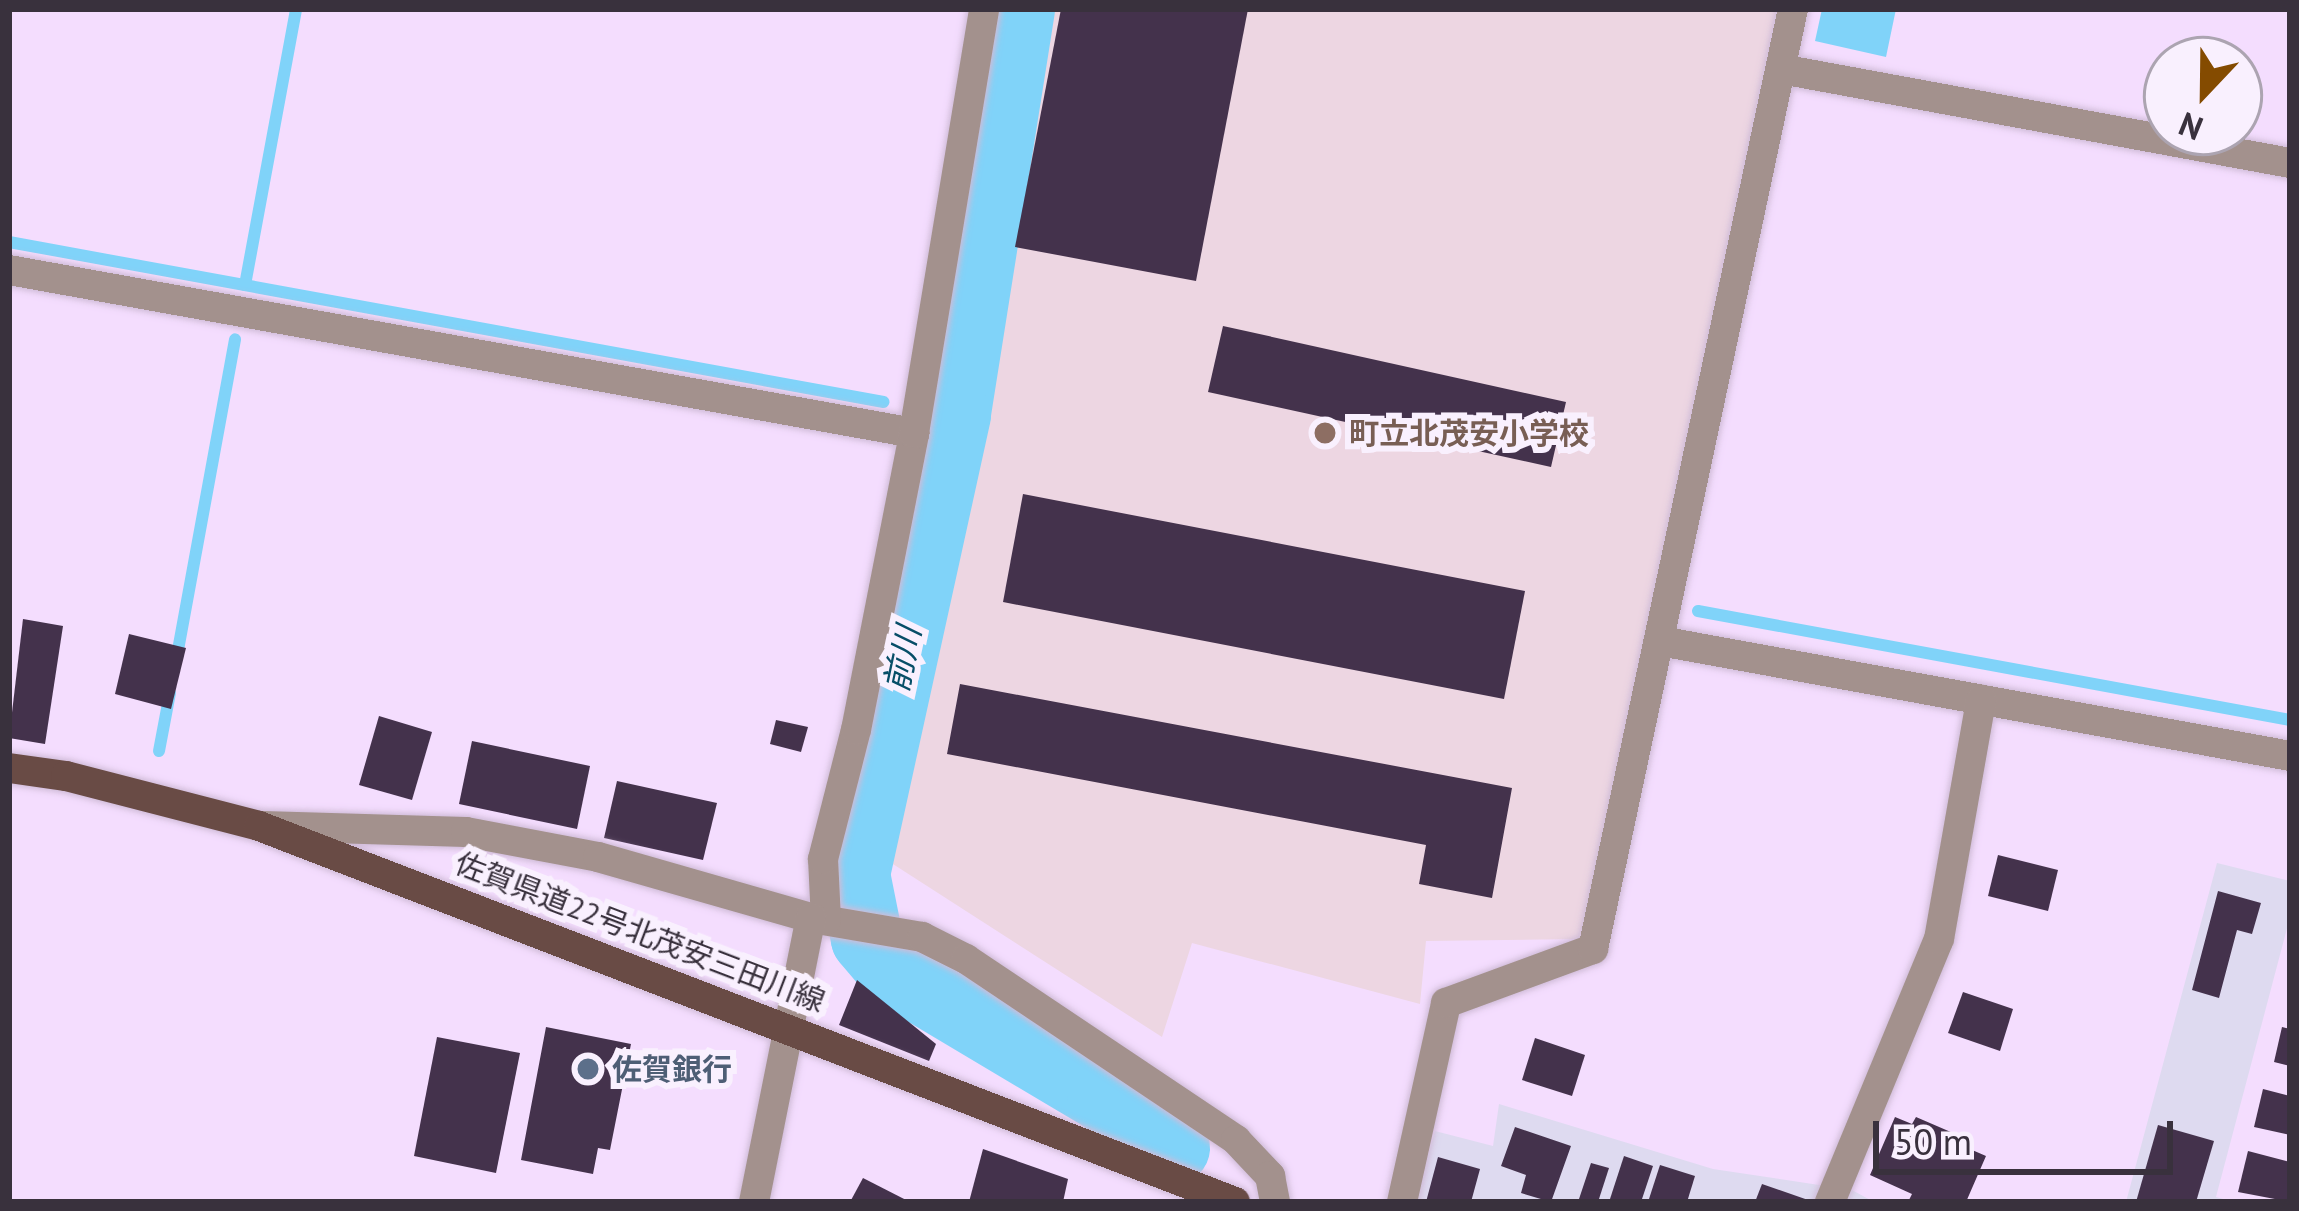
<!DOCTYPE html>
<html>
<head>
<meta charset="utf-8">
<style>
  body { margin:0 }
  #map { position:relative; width:2299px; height:1211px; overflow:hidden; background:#f4ddfe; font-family:"PT Sans","Noto Sans JP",sans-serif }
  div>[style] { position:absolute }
  .commercial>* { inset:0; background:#dedaf0 }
  .education>* { inset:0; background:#edd6e2 }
  .water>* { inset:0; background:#80d3f9 }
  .stream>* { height:12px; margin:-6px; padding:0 6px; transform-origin:6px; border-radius:6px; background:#80d3f9 }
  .river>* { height:72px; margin:-36px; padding:0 36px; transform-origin:36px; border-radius:36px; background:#80d3f9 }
  .building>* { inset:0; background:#44324c }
  .roads { filter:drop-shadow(0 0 3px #cfbbd7) drop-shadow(0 0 3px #cfbbd7) }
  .minor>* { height:30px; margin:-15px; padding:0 15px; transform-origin:15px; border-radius:15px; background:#a3918d }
  .major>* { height:30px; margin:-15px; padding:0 15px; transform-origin:15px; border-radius:15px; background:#694b45 }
  .dots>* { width:33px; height:33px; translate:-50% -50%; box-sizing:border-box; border:6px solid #f9f0fe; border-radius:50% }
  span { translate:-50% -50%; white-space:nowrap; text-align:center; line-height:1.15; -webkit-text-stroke:12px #f9f0fe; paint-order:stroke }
  .education-label { font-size:30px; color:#785e54; font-weight:700 }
  .left { translate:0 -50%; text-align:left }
  .street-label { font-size:30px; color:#39313d }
  .service-label { font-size:30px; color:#4e5e75; font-weight:700 }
  .water-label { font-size:33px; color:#074e68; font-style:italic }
  .frame { position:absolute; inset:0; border:12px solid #39313d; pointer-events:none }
  .north { position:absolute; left:2143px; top:36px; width:120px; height:120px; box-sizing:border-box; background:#f9f0fe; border:3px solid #aca4b1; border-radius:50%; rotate:202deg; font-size:33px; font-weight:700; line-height:48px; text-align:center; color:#39313d }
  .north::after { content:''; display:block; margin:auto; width:42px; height:54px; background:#844b00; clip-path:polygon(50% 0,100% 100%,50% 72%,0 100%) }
  .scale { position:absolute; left:1873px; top:1121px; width:300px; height:54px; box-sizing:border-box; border:6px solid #39313d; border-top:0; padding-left:15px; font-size:36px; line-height:42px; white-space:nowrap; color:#39313d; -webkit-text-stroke:9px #f9f0fe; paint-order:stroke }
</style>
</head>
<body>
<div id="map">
  <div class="commercial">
    <i style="clip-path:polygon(2217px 863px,2290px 881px,2290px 917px,2216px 1197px,2234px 1202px,2126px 1202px)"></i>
    <i style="clip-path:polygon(1499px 1104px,1713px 1169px,1852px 1190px,1874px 1202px,1414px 1202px,1435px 1131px,1493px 1146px)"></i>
  </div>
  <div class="education">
    <i style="clip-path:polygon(1042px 9px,1777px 9px,1580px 939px,1426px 941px,1420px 1004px,1192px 943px,1162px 1037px,882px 857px)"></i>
  </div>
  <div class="water">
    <i style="clip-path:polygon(1822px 9px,1896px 9px,1886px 57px,1815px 41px)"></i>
  </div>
  <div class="stream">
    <i style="left:9px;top:242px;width:889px;rotate:10.37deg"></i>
    <i style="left:245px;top:285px;width:281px;rotate:-79.5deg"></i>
    <i style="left:1698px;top:611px;width:602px;rotate:10.43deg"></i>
    <i style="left:176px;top:661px;width:327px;rotate:-79.6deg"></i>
    <i style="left:159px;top:751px;width:59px;rotate:-79.3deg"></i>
  </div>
  <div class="river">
    <i style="left:1019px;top:9px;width:411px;rotate:99deg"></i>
    <i style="left:955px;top:415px;width:470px;rotate:102.4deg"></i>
    <i style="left:854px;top:874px;width:66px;rotate:78.7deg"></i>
    <i style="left:867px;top:939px;width:43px;rotate:49.7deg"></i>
    <i style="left:895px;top:972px;width:242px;rotate:30.8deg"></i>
    <i style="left:1103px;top:1096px;width:88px;rotate:36.2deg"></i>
  </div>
  <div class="building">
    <i style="clip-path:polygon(1061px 9px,1248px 9px,1196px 281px,1015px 247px)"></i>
    <i style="clip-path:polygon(1223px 326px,1566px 402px,1551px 467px,1208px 392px)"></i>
    <i style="clip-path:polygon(1023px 494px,1525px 591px,1504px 699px,1003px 602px)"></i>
    <i style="clip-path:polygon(23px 619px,63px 626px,45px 744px,9px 738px)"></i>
    <i style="clip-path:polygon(129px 634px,186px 648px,171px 709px,115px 694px)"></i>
    <i style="clip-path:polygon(960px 684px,1512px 788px,1492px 898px,1419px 884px,1426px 845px,947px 754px)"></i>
    <i style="clip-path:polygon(379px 716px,432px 732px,412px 800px,359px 785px)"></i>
    <i style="clip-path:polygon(776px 720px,808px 727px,801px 752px,770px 744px)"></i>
    <i style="clip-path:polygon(472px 741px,590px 766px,577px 829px,459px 804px)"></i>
    <i style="clip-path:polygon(617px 781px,717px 803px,703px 860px,604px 838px)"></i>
    <i style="clip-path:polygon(1998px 855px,2058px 870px,2048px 911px,1988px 896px)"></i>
    <i style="clip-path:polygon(2218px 891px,2261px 903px,2252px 934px,2237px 930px,2219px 998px,2192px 990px)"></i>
    <i style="clip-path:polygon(857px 980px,936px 1044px,929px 1061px,839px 1025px)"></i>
    <i style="clip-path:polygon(1963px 992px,2013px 1009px,2000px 1051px,1948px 1033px)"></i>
    <i style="clip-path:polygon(546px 1027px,631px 1044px,610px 1150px,598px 1148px,593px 1174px,521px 1160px)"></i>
    <i style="clip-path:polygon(2282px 1027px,2290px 1029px,2290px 1066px,2274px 1062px)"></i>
    <i style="clip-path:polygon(437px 1037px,520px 1053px,496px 1173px,414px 1156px)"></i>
    <i style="clip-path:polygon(1535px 1038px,1585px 1055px,1572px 1096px,1522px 1080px)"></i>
    <i style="clip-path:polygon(2263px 1089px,2290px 1096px,2290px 1135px,2254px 1127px)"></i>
    <i style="clip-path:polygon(1895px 1117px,1912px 1124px,1916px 1117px,1960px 1136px,1956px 1143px,1986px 1156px,1966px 1202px,1908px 1202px,1912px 1194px,1870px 1175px)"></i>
    <i style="clip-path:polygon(2158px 1125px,2214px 1141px,2196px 1202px,2136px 1202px)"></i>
    <i style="clip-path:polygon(1515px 1127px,1571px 1146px,1551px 1202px,1521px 1193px,1526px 1175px,1501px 1166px)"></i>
    <i style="clip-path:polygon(983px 1149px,1068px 1179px,1063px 1202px,969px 1202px)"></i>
    <i style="clip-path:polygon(2248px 1151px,2290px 1162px,2290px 1202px,2238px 1192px)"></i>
    <i style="clip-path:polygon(1624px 1156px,1653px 1166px,1641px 1202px,1609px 1202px)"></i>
    <i style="clip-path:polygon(1438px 1157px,1480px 1169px,1471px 1202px,1426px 1202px)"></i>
    <i style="clip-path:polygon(1591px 1163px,1609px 1168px,1598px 1202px,1578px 1202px)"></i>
    <i style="clip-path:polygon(1660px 1165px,1695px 1176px,1687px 1202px,1648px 1202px)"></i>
    <i style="clip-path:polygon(863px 1178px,910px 1202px,850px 1202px)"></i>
    <i style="clip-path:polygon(1762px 1184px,1811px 1201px,1811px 1202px,1755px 1202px)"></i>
  </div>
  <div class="roads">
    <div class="minor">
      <i style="left:1781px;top:69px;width:518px;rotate:10.46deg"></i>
      <i style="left:9px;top:270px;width:920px;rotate:10.21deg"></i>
      <i style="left:1660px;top:641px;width:640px;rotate:10.34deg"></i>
      <i style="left:263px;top:826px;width:203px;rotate:1.7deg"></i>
      <i style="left:466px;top:832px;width:134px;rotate:10.7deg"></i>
      <i style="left:598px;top:857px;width:222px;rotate:16deg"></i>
      <i style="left:811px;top:918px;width:113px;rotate:9.7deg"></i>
      <i style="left:922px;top:937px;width:49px;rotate:26.6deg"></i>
      <i style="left:966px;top:959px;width:325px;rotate:33.8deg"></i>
      <i style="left:1236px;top:1140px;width:50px;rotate:46.6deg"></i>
      <i style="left:1270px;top:1176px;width:26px;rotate:79deg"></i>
      <i style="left:826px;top:920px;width:61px;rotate:-92.8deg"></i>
      <i style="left:823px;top:859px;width:133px;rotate:-75.7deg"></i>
      <i style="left:856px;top:730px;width:303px;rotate:-78.9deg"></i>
      <i style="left:914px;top:433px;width:430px;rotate:-80.6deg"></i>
      <i style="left:754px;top:1202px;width:290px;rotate:-78.7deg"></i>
      <i style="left:1402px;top:1202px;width:204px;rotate:-77.5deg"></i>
      <i style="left:1446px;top:1003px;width:157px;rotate:-20.2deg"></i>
      <i style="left:1593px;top:949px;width:961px;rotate:-77.99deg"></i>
      <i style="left:1830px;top:1202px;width:285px;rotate:-67.5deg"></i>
      <i style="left:1939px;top:939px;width:243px;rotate:-80deg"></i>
    </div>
    <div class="major">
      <i style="left:9px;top:768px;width:58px;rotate:8deg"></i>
      <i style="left:66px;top:776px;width:199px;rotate:14.5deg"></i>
      <i style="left:259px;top:826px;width:1046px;rotate:21.07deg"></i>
    </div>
  </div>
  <div class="dots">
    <i style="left:1325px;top:433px;background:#8d6e63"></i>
    <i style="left:588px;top:1069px;background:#5c6f8a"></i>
  </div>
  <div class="education-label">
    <span class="left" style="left:1349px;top:433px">町立北茂安小学校</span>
  </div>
  <div class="street-label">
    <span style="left:640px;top:932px;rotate:21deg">佐賀県道22号北茂安三田川線</span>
  </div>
  <div class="service-label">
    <span class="left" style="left:612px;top:1069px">佐賀銀行</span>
  </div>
  <div class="water-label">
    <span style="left:902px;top:659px;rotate:-78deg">前川</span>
  </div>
  <div class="frame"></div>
  <div class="north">N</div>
  <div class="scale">50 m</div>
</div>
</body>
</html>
